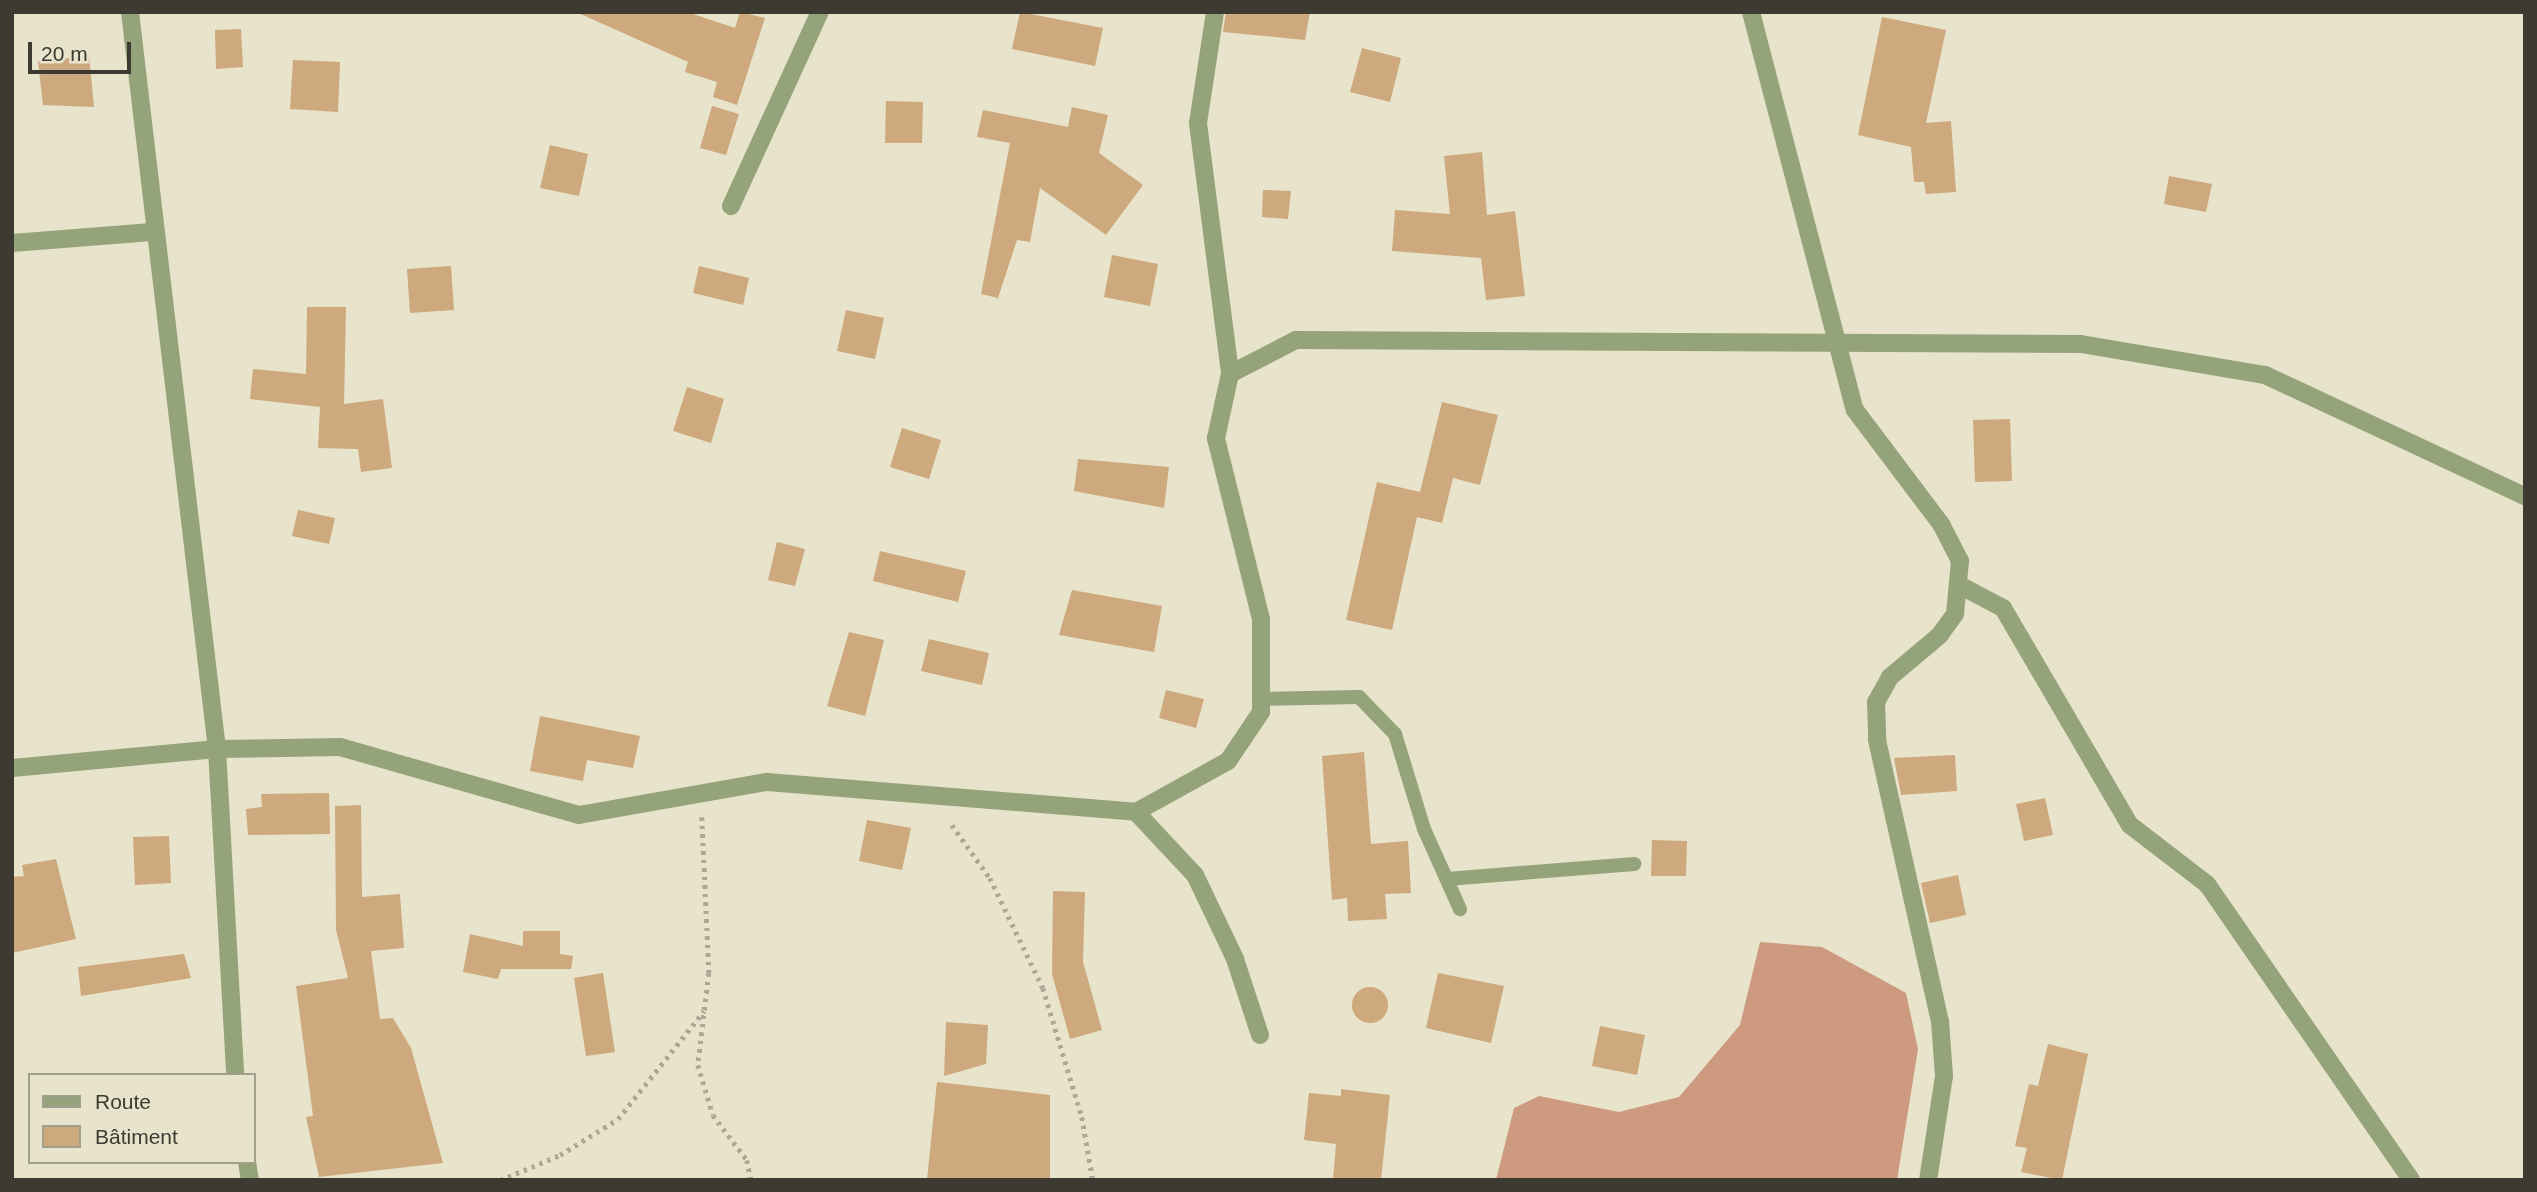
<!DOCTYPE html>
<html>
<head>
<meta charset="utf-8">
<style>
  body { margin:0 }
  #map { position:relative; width:2537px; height:1192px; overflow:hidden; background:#e8e3cb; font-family:Helvetica,sans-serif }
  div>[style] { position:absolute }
  .forest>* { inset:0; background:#cd997f }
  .building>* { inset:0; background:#cda97d }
  .round { border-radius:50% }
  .path>* { height:4.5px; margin-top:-2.25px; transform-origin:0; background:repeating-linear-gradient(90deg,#aca895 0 3.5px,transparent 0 8.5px) }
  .service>* { height:14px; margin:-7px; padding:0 7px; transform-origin:7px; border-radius:7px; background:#95a37a }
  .minor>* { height:18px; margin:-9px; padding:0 9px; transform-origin:9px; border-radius:9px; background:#95a37a }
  span { translate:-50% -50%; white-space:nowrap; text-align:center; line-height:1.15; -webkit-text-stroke:7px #e8e3cb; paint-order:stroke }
  .frame { position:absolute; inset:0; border:14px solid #3c3a31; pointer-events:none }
  .legend { position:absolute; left:28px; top:1073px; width:228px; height:91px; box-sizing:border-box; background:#e8e3cb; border:2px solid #a39f8d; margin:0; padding:9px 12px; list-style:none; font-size:21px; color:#3c3a31 }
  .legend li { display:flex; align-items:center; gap:14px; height:35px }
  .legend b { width:35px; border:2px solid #a39f8d }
  .scale { position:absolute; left:28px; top:42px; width:103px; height:32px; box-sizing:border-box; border:4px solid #3c3a31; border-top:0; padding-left:9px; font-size:21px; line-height:24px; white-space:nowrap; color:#3c3a31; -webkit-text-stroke:5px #e8e3cb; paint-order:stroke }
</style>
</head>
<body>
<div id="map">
  <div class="forest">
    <i style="clip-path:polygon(1760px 942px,1822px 947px,1906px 993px,1918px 1049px,1897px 1180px,1496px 1180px,1514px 1108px,1539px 1096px,1619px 1112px,1679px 1097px,1740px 1025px)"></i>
  </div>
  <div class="building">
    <i style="clip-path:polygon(576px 12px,687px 12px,735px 28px,740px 12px,765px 18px,737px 105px,713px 97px,717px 82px,685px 72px,688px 62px)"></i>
    <i style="clip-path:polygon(1020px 12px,1103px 28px,1095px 66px,1012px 49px)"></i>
    <i style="clip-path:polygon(1226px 12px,1310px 12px,1305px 40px,1223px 32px)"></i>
    <i style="clip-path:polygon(1882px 17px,1946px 30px,1926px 123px,1951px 121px,1956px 192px,1926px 194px,1924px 182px,1914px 182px,1911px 147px,1858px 135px)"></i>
    <i style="clip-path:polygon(241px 29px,243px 67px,216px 69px,215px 30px)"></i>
    <i style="clip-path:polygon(1362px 48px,1401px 58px,1390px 102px,1350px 92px)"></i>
    <i style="clip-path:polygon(89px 56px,94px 107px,43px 105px,38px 61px)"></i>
    <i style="clip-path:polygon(293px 60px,340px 62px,338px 112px,290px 109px)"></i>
    <i style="clip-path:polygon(886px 101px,923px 102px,922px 143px,885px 143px)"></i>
    <i style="clip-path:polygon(712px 106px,739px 114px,726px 155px,700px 148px)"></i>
    <i style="clip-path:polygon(1072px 107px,1108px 115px,1099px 153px,1143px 185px,1106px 235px,1040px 188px,1030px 242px,1017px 240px,998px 298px,981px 294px,1010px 143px,977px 137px,983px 110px,1068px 127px)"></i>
    <i style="clip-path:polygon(550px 145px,588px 154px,579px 196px,540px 188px)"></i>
    <i style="clip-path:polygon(1482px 152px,1487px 215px,1515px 211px,1525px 296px,1486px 300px,1481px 258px,1392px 251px,1395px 210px,1450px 214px,1444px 156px)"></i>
    <i style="clip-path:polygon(2169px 176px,2212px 184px,2206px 212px,2164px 204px)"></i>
    <i style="clip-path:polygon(1263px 190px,1291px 191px,1288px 219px,1262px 217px)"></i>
    <i style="clip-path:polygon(1112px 255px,1158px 264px,1150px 306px,1104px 297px)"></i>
    <i style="clip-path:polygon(451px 266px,454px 310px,410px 313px,407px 269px)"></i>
    <i style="clip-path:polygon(699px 266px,749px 278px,743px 305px,693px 293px)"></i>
    <i style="clip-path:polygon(307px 307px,346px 307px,344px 404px,383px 399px,392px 468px,361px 472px,358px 449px,318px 448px,320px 407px,250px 399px,253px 369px,306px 374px)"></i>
    <i style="clip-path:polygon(846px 310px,884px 318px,875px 359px,837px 351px)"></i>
    <i style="clip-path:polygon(687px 387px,724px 399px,711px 443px,673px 431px)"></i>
    <i style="clip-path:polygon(1442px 402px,1498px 415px,1480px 485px,1453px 478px,1442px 523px,1417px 517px,1392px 630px,1346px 620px,1377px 482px,1420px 492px)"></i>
    <i style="clip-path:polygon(2010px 419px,2012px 481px,1975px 482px,1973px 420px)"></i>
    <i style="clip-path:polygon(902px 428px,941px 440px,929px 479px,890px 467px)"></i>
    <i style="clip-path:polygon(1078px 459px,1169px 467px,1164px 508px,1074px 491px)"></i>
    <i style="clip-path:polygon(298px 510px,335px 518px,329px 544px,292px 536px)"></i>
    <i style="clip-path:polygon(777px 542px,805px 549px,795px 586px,768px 580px)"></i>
    <i style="clip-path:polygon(880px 551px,966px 571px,958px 602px,873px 581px)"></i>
    <i style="clip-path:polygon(1072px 590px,1162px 606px,1154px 652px,1059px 635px)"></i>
    <i style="clip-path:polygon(849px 632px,884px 640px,865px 716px,827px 706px)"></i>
    <i style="clip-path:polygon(929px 639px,989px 653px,982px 685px,921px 671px)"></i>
    <i style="clip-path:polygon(1166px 690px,1204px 699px,1196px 728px,1159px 718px)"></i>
    <i style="clip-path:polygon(540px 716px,640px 736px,633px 768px,587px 760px,583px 781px,530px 771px)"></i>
    <i style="clip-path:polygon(1364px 752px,1371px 844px,1408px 841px,1411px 893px,1385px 894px,1387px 919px,1348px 921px,1347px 898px,1332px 900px,1322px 756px)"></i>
    <i style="clip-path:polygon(1955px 755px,1957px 791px,1901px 795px,1894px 758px)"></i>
    <i style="clip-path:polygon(329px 793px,330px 834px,248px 835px,246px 809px,262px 807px,261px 794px)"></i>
    <i style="clip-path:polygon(2045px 798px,2053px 835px,2024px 841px,2016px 804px)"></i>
    <i style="clip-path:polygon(361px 805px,362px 897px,400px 894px,404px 948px,371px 951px,380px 1019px,393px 1018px,411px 1048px,443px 1163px,319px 1177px,306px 1117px,313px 1116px,296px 986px,348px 978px,336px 930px,335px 806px)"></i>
    <i style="clip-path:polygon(867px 820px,911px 828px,902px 870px,859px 861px)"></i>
    <i style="clip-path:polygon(169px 836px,171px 883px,135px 885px,133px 837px)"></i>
    <i style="clip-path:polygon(1652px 840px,1687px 841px,1686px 876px,1651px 876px)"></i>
    <i style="clip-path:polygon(56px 859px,76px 939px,12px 953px,12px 877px,24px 876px,22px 865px)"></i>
    <i style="clip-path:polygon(1958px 875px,1966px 915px,1930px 923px,1921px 883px)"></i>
    <i style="clip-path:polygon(1053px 891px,1085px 892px,1083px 962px,1102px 1030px,1070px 1039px,1052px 974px)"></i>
    <i style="clip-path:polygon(523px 931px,560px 931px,560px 954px,573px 956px,571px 969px,501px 969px,498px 979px,463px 972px,470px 934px,523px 946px)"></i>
    <i style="clip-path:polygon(184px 954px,191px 978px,81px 996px,78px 967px)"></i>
    <i style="clip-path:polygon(603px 973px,615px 1052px,586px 1056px,574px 978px)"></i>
    <i style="clip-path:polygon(1438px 973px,1504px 986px,1491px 1043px,1426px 1028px)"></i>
    <i class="round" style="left:1352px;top:987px;width:36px;height:36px"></i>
    <i style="clip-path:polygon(946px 1022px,988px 1025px,986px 1064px,944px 1076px)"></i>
    <i style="clip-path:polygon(1600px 1026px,1645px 1035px,1637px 1075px,1592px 1066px)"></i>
    <i style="clip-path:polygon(2048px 1044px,2088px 1054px,2062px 1180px,2021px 1172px,2027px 1148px,2015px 1146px,2029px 1084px,2038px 1086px)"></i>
    <i style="clip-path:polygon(937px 1082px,1050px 1095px,1050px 1180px,927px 1180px)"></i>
    <i style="clip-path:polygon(1341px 1089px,1390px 1095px,1381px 1180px,1333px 1180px,1336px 1144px,1304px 1140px,1309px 1093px,1341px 1096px)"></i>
  </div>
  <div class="path">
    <i style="left:702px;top:817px;width:156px;rotate:87.4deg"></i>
    <i style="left:709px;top:973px;width:93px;rotate:96.8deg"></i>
    <i style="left:698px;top:1065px;width:52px;rotate:73.3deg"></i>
    <i style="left:713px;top:1115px;width:56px;rotate:52.9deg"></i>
    <i style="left:747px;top:1160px;width:20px;rotate:79deg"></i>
    <i style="left:952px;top:825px;width:65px;rotate:54.4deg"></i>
    <i style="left:990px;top:878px;width:122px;rotate:64.3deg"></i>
    <i style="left:1043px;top:988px;width:135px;rotate:73.2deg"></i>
    <i style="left:1082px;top:1117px;width:64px;rotate:80.1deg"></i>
    <i style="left:500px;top:1180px;width:65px;rotate:-22.6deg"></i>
    <i style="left:560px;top:1155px;width:68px;rotate:-31.8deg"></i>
    <i style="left:618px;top:1119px;width:138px;rotate:-51.5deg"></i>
  </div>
  <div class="service">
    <i style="left:1261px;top:699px;width:98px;rotate:-1.2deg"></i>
    <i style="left:1359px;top:697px;width:52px;rotate:45.8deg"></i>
    <i style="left:1395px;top:734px;width:99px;rotate:73deg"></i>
    <i style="left:1424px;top:829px;width:88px;rotate:65.8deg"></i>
    <i style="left:1447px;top:879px;width:188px;rotate:-4.6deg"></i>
  </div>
  <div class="minor">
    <i style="left:130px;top:12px;width:742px;rotate:83.27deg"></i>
    <i style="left:217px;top:749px;width:326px;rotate:86.8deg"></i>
    <i style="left:1215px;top:12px;width:112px;rotate:98.7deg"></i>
    <i style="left:1198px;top:123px;width:253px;rotate:82.7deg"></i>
    <i style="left:1751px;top:12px;width:411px;rotate:75.4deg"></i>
    <i style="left:1855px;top:410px;width:143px;rotate:53deg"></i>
    <i style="left:1941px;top:524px;width:42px;rotate:62.8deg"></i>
    <i style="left:1960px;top:561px;width:53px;rotate:95.4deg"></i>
    <i style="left:1955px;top:614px;width:26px;rotate:126deg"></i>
    <i style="left:1940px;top:635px;width:65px;rotate:140deg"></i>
    <i style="left:1890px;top:677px;width:29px;rotate:119deg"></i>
    <i style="left:1876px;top:702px;width:38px;rotate:88deg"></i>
    <i style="left:1877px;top:740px;width:288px;rotate:77.4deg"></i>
    <i style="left:1940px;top:1021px;width:55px;rotate:85.8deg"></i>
    <i style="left:1944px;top:1076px;width:105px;rotate:98.7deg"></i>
    <i style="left:731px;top:206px;width:213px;rotate:-65.4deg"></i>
    <i style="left:12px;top:243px;width:140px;rotate:-4.5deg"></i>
    <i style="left:1963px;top:587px;width:45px;rotate:27.7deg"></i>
    <i style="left:2003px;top:608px;width:251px;rotate:59.7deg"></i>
    <i style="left:2130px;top:825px;width:97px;rotate:37.5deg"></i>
    <i style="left:2207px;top:884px;width:359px;rotate:55.4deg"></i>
    <i style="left:12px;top:768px;width:206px;rotate:-5.3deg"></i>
    <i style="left:217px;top:749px;width:123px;rotate:-0.9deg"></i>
    <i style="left:340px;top:747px;width:248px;rotate:15.9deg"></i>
    <i style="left:579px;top:815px;width:191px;rotate:-10deg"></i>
    <i style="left:767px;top:782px;width:370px;rotate:4.6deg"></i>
    <i style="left:1136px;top:812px;width:105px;rotate:-29deg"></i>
    <i style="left:1228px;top:761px;width:59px;rotate:-56deg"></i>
    <i style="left:1261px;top:712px;width:93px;rotate:-90deg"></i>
    <i style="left:1261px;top:619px;width:187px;rotate:-104deg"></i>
    <i style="left:1216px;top:438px;width:66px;rotate:-77.7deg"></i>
    <i style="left:1230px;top:374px;width:74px;rotate:-27.3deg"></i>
    <i style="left:1296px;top:340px;width:785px;rotate:0.29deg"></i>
    <i style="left:2081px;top:344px;width:187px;rotate:9.6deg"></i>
    <i style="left:2265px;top:375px;width:287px;rotate:25deg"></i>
    <i style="left:1136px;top:812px;width:86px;rotate:46.9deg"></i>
    <i style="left:1195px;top:875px;width:93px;rotate:64.5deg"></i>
    <i style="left:1235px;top:959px;width:80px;rotate:71.8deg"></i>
    <i style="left:247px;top:1162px;width:18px;rotate:81deg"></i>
  </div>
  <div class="frame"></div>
  <ul class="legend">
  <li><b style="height:9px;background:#95a37a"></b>Route</li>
  <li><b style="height:19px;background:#cda97d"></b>Bâtiment</li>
  </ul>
  <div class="scale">20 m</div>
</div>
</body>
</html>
